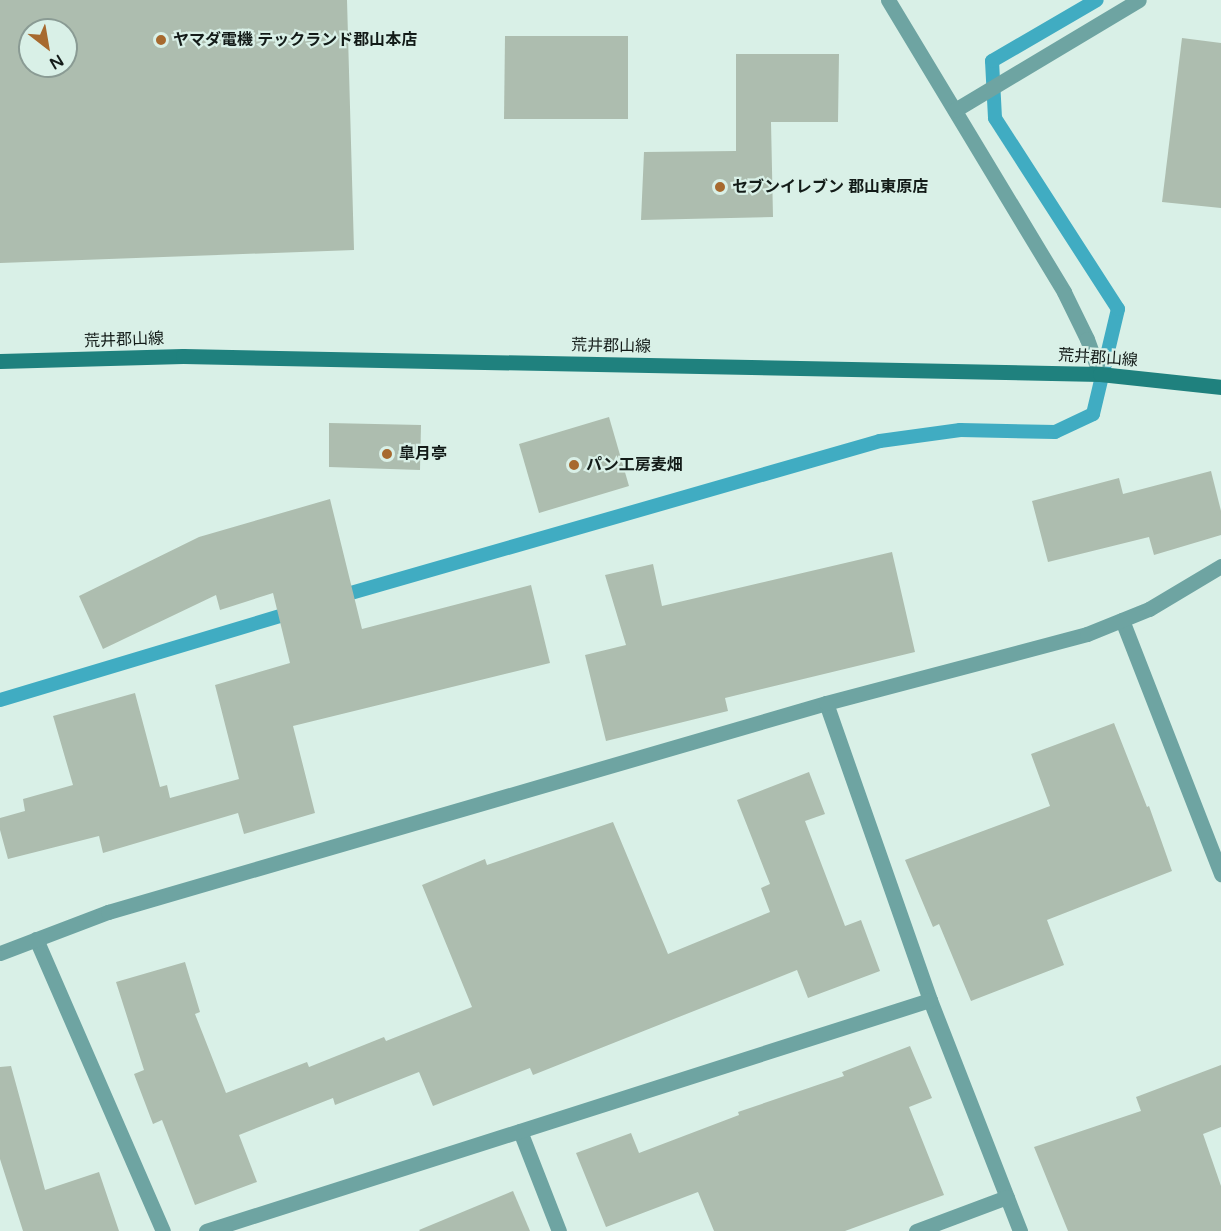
<!DOCTYPE html>
<html>
<head>
<meta charset="utf-8">
<style>
  body { margin:0 }
  #map { position:relative; width:1221px; height:1231px; overflow:hidden; background:#d9f0e7; font-family:"Varela Round","Noto Sans JP",sans-serif }
  div>[style] { position:absolute }
  .stream>* { height:14px; margin:-7px; padding:0 7px; transform-origin:7px; border-radius:7px; background:#40acc2 }
  .building>* { inset:0; background:#adbdaf }
  .minor>* { height:15px; margin:-7.5px; padding:0 7.5px; transform-origin:7.5px; border-radius:7.5px; background:#6ea4a2 }
  .secondary>* { height:15px; margin:-7.5px; padding:0 7.5px; transform-origin:7.5px; border-radius:7.5px; background:#1f817e }
  .dots>* { width:16px; height:16px; translate:-50% -50%; box-sizing:border-box; border:3px solid #d9f0e7; border-radius:50% }
  span { translate:-50% -50%; white-space:nowrap; text-align:center; line-height:1.15; -webkit-text-stroke:4.5px #d9f0e7; paint-order:stroke }
  .poi-label { font-size:16px; color:#131b18; font-weight:700 }
  .left { translate:0 -50%; text-align:left }
  .street-label { font-size:16px; color:#131b18 }
  .north { position:absolute; left:18px; top:18px; width:60px; height:60px; box-sizing:border-box; background:#d9f0e7; border:2px solid #8a9b94; border-radius:50%; rotate:149deg; font-size:16px; font-weight:700; line-height:24px; text-align:center; color:#131b18 }
  .north::after { content:''; display:block; margin:auto; width:21px; height:27px; background:#a76a2f; clip-path:polygon(50% 0,100% 100%,50% 72%,0 100%) }
</style>
</head>
<body>
<div id="map">
  <div class="stream">
    <i style="left:337px;top:597px;width:565px;rotate:-16.03deg"></i>
    <i style="left:880px;top:441px;width:81px;rotate:-7.8deg"></i>
    <i style="left:960px;top:430px;width:95px;rotate:1.2deg"></i>
    <i style="left:1055px;top:432px;width:42px;rotate:-25.3deg"></i>
    <i style="left:1093px;top:414px;width:108px;rotate:-76.6deg"></i>
    <i style="left:1118px;top:309px;width:227px;rotate:-122.8deg"></i>
    <i style="left:995px;top:118px;width:57px;rotate:-93deg"></i>
    <i style="left:992px;top:61px;width:121px;rotate:-30.2deg"></i>
    <i style="left:0;top:700px;width:309px;rotate:-16.7deg"></i>
  </div>
  <div class="building">
    <i style="clip-path:polygon(evenodd,0 0,347px 0,354px 250px,0 263px,0 0,30px 30px,66px 30px,66px 66px,30px 66px,30px 30px)"></i>
    <i style="clip-path:polygon(505px 36px,628px 36px,628px 119px,504px 119px)"></i>
    <i style="clip-path:polygon(1182px 38px,1221px 43px,1221px 208px,1162px 202px)"></i>
    <i style="clip-path:polygon(736px 54px,839px 54px,838px 122px,771px 122px,773px 217px,641px 220px,644px 152px,736px 151px)"></i>
    <i style="clip-path:polygon(609px 417px,629px 486px,539px 513px,519px 444px)"></i>
    <i style="clip-path:polygon(329px 423px,421px 425px,420px 470px,329px 467px)"></i>
    <i style="clip-path:polygon(1211px 471px,1221px 511px,1221px 535px,1154px 555px,1149px 537px,1048px 562px,1032px 501px,1119px 478px,1123px 494px)"></i>
    <i style="clip-path:polygon(330px 499px,362px 629px,531px 585px,550px 663px,293px 726px,315px 813px,244px 834px,238px 813px,103px 853px,99px 836px,8px 859px,0 830px,0 818px,25px 811px,23px 799px,73px 785px,53px 716px,135px 693px,160px 787px,167px 785px,170px 798px,239px 779px,215px 685px,290px 663px,273px 593px,220px 610px,216px 595px,103px 649px,79px 596px,199px 537px)"></i>
    <i style="clip-path:polygon(892px 552px,915px 652px,725px 698px,728px 711px,606px 741px,585px 655px,626px 645px,605px 575px,653px 564px,662px 606px)"></i>
    <i style="clip-path:polygon(1114px 723px,1147px 807px,1149px 806px,1172px 871px,1047px 920px,1064px 965px,971px 1001px,939px 924px,933px 927px,905px 860px,1050px 806px,1031px 754px)"></i>
    <i style="clip-path:polygon(809px 772px,825px 814px,805px 821px,845px 926px,861px 920px,880px 971px,808px 998px,797px 970px,533px 1075px,530px 1068px,433px 1106px,419px 1072px,335px 1105px,333px 1098px,239px 1135px,257px 1182px,195px 1205px,162px 1120px,153px 1124px,134px 1074px,144px 1070px,116px 982px,185px 962px,200px 1012px,195px 1014px,226px 1093px,307px 1062px,309px 1067px,384px 1037px,386px 1041px,472px 1007px,422px 885px,485px 859px,487px 865px,613px 822px,668px 954px,770px 912px,761px 888px,770px 884px,737px 800px)"></i>
    <i style="clip-path:polygon(910px 1046px,932px 1098px,909px 1107px,944px 1195px,845px 1231px,714px 1231px,698px 1192px,606px 1227px,576px 1153px,631px 1133px,639px 1153px,739px 1115px,738px 1112px,844px 1076px,842px 1072px)"></i>
    <i style="clip-path:polygon(1221px 1065px,1221px 1127px,1203px 1134px,1221px 1186px,1221px 1231px,1068px 1231px,1034px 1147px,1141px 1111px,1136px 1097px)"></i>
    <i style="clip-path:polygon(11px 1066px,45px 1190px,99px 1172px,119px 1231px,23px 1231px,0 1159px,0 1067px)"></i>
    <i style="clip-path:polygon(513px 1191px,530px 1231px,420px 1231px,419px 1230px)"></i>
  </div>
  <div class="minor">
    <i style="left:888px;top:0;width:341px;rotate:58.9deg"></i>
    <i style="left:1064px;top:292px;width:52px;rotate:63.9deg"></i>
    <i style="left:1087px;top:339px;width:37px;rotate:70deg"></i>
    <i style="left:955px;top:110px;width:214px;rotate:-30.9deg"></i>
    <i style="left:1122px;top:620px;width:273px;rotate:68.7deg"></i>
    <i style="left:826px;top:703px;width:315px;rotate:70.7deg"></i>
    <i style="left:930px;top:1000px;width:248px;rotate:68.7deg"></i>
    <i style="left:36px;top:939px;width:318px;rotate:66.5deg"></i>
    <i style="left:0;top:953px;width:116px;rotate:-20.8deg"></i>
    <i style="left:108px;top:912px;width:748px;rotate:-16.23deg"></i>
    <i style="left:826px;top:703px;width:270px;rotate:-14.8deg"></i>
    <i style="left:1087px;top:634px;width:67px;rotate:-22deg"></i>
    <i style="left:1149px;top:609px;width:84px;rotate:-30.8deg"></i>
    <i style="left:520px;top:1131px;width:107px;rotate:68.7deg"></i>
    <i style="left:206px;top:1231px;width:760px;rotate:-17.7deg"></i>
    <i style="left:916px;top:1231px;width:97px;rotate:-20.5deg"></i>
  </div>
  <div class="secondary">
    <i style="left:0;top:361px;width:183px;rotate:-1.6deg"></i>
    <i style="left:183px;top:356px;width:917px;rotate:1.12deg"></i>
    <i style="left:1100px;top:374px;width:122px;rotate:6.1deg"></i>
  </div>
  <div class="dots">
    <i style="left:161px;top:40px;background:#a76a2f"></i>
    <i style="left:720px;top:187px;background:#a76a2f"></i>
    <i style="left:387px;top:454px;background:#a76a2f"></i>
    <i style="left:574px;top:465px;background:#a76a2f"></i>
  </div>
  <div class="poi-label">
    <span class="left" style="left:173px;top:40px">ヤマダ電機 テックランド郡山本店</span>
    <span class="left" style="left:732px;top:187px">セブンイレブン 郡山東原店</span>
    <span class="left" style="left:399px;top:454px">皐月亭</span>
    <span class="left" style="left:586px;top:465px">パン工房麦畑</span>
  </div>
  <div class="street-label">
    <span style="left:124px;top:340px;rotate:-2deg">荒井郡山線</span>
    <span style="left:611px;top:346px;rotate:1deg">荒井郡山線</span>
    <span style="left:1098px;top:358px;rotate:4deg">荒井郡山線</span>
  </div>
  <div class="north">N</div>
</div>
</body>
</html>
